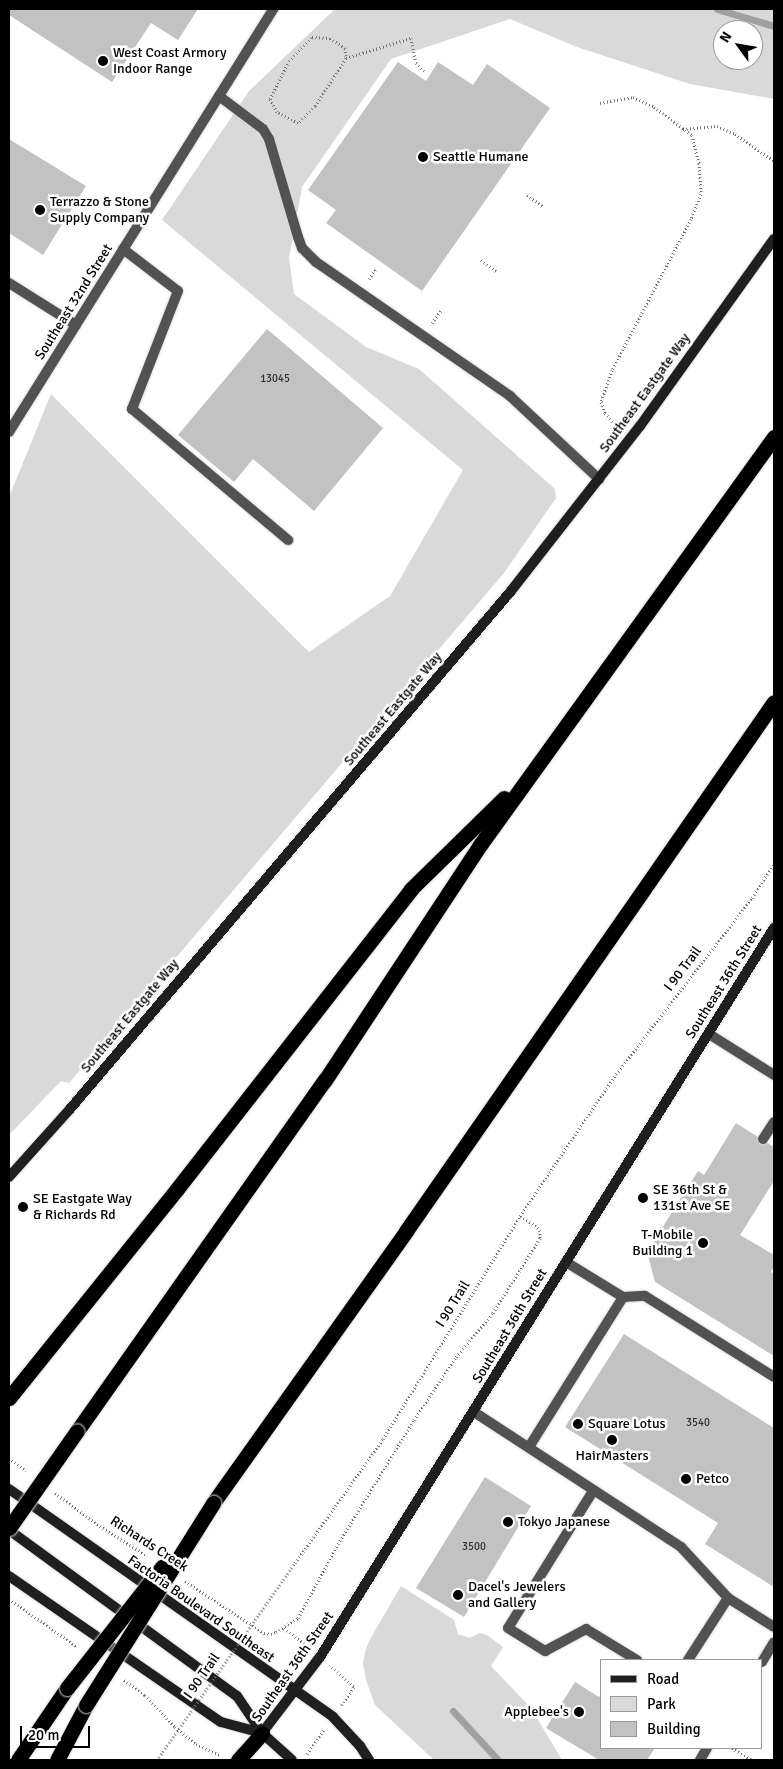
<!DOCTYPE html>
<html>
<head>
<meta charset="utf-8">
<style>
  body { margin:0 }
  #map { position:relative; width:783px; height:1769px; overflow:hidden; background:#fff; font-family:Signika,sans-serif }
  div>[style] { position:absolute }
  .green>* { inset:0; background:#d9d9d9 }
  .stream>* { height:7px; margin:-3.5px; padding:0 3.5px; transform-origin:3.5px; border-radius:3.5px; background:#a0a0a0 }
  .building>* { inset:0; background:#c2c2c2 }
  .path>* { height:3px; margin-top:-1.5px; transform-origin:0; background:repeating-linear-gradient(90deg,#747474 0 1px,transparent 0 3.5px) }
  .roads { filter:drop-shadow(0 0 1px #dbdbdb) drop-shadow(0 0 1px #dbdbdb) }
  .lane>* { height:10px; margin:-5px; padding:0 5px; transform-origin:5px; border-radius:5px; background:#525252 }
  .secondary>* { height:10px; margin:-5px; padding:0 5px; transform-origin:5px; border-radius:5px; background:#1f1f1f }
  .highway>* { height:15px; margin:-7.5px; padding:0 7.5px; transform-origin:7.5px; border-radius:7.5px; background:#000 }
  .path-bridge>* { height:3px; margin-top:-1.5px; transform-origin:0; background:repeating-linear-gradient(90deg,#747474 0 1px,transparent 0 3.5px) }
  .bridges { filter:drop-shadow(0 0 1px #dbdbdb) drop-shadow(0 0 1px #dbdbdb) }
  .highway-bridge>* { height:15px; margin:-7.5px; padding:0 7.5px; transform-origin:7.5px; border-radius:7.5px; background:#000 }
  .dots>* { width:14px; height:14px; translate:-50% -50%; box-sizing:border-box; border:2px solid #fff; border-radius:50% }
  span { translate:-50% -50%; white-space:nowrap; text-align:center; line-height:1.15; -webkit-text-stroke:5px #fff; paint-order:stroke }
  .number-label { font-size:11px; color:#303030 }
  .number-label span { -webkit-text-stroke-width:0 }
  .poi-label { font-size:14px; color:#000 }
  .left { translate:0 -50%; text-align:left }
  .right { translate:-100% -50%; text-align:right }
  .street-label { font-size:14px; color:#000 }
  .frame { position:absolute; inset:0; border:10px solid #000; pointer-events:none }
  .legend { position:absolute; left:600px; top:1659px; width:162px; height:90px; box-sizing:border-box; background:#fff; border:1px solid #999; margin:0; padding:6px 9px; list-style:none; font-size:15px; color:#000 }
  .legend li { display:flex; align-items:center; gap:10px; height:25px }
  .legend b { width:25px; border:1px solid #999 }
  .north { position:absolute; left:713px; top:20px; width:50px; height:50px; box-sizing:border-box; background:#fff; border:1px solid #999; border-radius:50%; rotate:302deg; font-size:14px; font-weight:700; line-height:20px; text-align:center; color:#000 }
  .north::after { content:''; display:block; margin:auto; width:18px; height:22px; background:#000; clip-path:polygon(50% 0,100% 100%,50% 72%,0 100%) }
  .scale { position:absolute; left:20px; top:1726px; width:70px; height:22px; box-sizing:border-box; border:2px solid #000; border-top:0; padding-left:6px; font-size:15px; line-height:18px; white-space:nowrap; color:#000; -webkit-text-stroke:4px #fff; paint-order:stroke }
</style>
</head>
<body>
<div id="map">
  <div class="green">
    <i style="clip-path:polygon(evenodd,335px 9px,774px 9px,774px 99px,690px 84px,577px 47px,510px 19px,391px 59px,302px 187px,289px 258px,294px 294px,366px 347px,419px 369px,555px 489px,556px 498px,504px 573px,69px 1083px,61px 1081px,9px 1135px,9px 497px,51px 394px,309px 652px,390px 596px,463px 470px,162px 220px,249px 91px,335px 9px,723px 30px,753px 30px,753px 60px,723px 60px,723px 30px)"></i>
    <i style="clip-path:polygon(401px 1586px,454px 1620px,458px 1634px,470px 1638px,479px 1633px,487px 1635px,503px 1647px,491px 1666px,531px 1708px,562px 1760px,434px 1760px,375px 1705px,366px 1680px,363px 1664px,365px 1652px,369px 1641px)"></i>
  </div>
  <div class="stream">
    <i style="left:717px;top:9px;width:59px;rotate:16.6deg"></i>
    <i style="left:453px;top:1711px;width:67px;rotate:47.4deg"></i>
  </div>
  <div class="building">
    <i style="clip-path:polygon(9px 9px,198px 9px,178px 40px,151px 23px,112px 82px,9px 15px)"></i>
    <i style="clip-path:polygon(398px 62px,426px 81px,438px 62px,473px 85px,487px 64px,550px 108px,422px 291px,326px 223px,336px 210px,308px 190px)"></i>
    <i style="clip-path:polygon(9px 139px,86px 186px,43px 255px,9px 233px)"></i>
    <i style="clip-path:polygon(267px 329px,383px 428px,314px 511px,253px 459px,234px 482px,178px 435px)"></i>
    <i style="clip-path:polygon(736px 1123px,774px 1147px,774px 1181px,740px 1235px,774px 1255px,774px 1266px,771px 1272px,774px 1274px,774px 1356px,655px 1282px,647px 1252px,698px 1171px,704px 1175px)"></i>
    <i style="clip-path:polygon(624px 1334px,774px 1428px,774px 1587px,705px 1544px,718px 1523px,565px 1427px)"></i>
    <i style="clip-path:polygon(485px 1477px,531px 1506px,464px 1617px,416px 1588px)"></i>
    <i style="clip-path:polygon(575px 1682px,599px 1697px,602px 1692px,602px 1748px,655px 1748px,647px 1760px,599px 1760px,546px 1728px)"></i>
  </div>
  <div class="path">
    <i style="left:312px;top:37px;width:18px;rotate:3deg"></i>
    <i style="left:330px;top:38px;width:18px;rotate:34deg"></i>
    <i style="left:345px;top:48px;width:10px;rotate:84deg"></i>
    <i style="left:346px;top:58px;width:57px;rotate:122.9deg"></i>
    <i style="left:315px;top:106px;width:24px;rotate:135deg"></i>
    <i style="left:298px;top:123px;width:24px;rotate:-152deg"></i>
    <i style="left:277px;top:112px;width:15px;rotate:-118deg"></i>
    <i style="left:270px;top:99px;width:42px;rotate:-63.4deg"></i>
    <i style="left:289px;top:61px;width:33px;rotate:-46deg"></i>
    <i style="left:346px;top:58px;width:68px;rotate:-17.1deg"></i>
    <i style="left:411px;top:38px;width:25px;rotate:79deg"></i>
    <i style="left:416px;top:63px;width:13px;rotate:45deg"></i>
    <i style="left:600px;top:103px;width:34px;rotate:-10deg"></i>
    <i style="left:633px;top:97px;width:23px;rotate:25deg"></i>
    <i style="left:654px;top:107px;width:47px;rotate:36.4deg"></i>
    <i style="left:692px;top:135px;width:29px;rotate:76deg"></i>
    <i style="left:699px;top:163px;width:31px;rotate:86deg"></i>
    <i style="left:701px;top:194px;width:27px;rotate:112deg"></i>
    <i style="left:691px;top:219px;width:170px;rotate:117.6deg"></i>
    <i style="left:612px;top:370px;width:34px;rotate:109deg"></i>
    <i style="left:601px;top:402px;width:12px;rotate:70deg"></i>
    <i style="left:605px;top:413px;width:12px;rotate:48deg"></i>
    <i style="left:683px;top:129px;width:34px;rotate:-5deg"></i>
    <i style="left:717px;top:126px;width:20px;rotate:24deg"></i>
    <i style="left:735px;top:134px;width:47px;rotate:34.7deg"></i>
    <i style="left:527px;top:195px;width:19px;rotate:35deg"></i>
    <i style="left:481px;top:260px;width:20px;rotate:37deg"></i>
    <i style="left:369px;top:279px;width:12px;rotate:-55deg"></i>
    <i style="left:432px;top:323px;width:17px;rotate:-54deg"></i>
    <i style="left:9px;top:1458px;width:21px;rotate:37deg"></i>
    <i style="left:55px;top:1493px;width:52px;rotate:36.4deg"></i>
    <i style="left:97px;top:1524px;width:59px;rotate:32.6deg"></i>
    <i style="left:295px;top:1563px;width:152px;rotate:-54.6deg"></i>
    <i style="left:383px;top:1439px;width:262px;rotate:-58.4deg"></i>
    <i style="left:520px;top:1216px;width:168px;rotate:-55.9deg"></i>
    <i style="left:614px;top:1077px;width:226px;rotate:-52.4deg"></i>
    <i style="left:752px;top:898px;width:40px;rotate:-57.1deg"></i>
    <i style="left:185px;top:1581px;width:95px;rotate:33.4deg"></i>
    <i style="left:264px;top:1633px;width:7px;rotate:8deg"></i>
    <i style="left:271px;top:1634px;width:5px;rotate:-22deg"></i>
    <i style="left:276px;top:1632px;width:26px;rotate:-32deg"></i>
    <i style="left:298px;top:1618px;width:84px;rotate:-61.6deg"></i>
    <i style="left:338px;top:1544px;width:145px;rotate:-58.5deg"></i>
    <i style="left:414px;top:1420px;width:76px;rotate:-56.3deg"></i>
    <i style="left:456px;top:1357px;width:57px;rotate:-49.9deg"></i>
    <i style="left:493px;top:1313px;width:89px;rotate:-57.9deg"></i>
    <i style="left:540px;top:1238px;width:7px;rotate:-90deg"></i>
    <i style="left:540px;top:1231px;width:6px;rotate:-129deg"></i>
    <i style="left:536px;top:1226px;width:19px;rotate:-148deg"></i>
    <i style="left:9px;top:1599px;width:82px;rotate:35deg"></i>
    <i style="left:284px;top:1628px;width:31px;rotate:38deg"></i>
    <i style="left:332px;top:1667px;width:30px;rotate:42deg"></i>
    <i style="left:354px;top:1687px;width:22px;rotate:124deg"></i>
    <i style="left:124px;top:1680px;width:26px;rotate:36deg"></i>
    <i style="left:145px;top:1695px;width:44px;rotate:46.8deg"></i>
    <i style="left:175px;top:1727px;width:27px;rotate:39deg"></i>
    <i style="left:196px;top:1744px;width:26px;rotate:25deg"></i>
    <i style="left:732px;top:1748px;width:23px;rotate:31deg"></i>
    <i style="left:307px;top:1754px;width:29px;rotate:-55deg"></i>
  </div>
  <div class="roads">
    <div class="lane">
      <i style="left:219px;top:96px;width:55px;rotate:36.9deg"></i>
      <i style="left:263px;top:129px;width:12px;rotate:59deg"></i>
      <i style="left:269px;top:139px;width:102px;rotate:73.5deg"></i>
      <i style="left:298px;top:237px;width:12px;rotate:70deg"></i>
      <i style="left:302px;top:248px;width:20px;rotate:45deg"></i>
      <i style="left:316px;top:262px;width:236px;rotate:34.6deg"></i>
      <i style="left:510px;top:396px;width:122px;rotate:43deg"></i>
      <i style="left:123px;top:249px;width:69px;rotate:37.4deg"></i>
      <i style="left:178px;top:291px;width:127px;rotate:111.3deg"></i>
      <i style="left:132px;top:409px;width:204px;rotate:40deg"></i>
      <i style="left:9px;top:283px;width:79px;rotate:32.1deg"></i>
      <i style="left:9px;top:432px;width:499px;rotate:-58deg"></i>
      <i style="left:709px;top:1034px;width:77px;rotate:32.2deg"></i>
      <i style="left:763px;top:1139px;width:20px;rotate:-57deg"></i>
      <i style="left:623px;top:1297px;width:22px;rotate:-3deg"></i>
      <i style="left:645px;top:1296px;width:152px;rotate:32.1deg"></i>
      <i style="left:474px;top:1412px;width:247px;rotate:33.1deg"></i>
      <i style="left:681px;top:1547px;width:69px;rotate:47.3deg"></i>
      <i style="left:728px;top:1598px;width:54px;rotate:32.2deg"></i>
      <i style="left:529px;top:1447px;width:177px;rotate:-57.9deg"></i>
      <i style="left:623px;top:1297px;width:67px;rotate:-148.4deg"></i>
      <i style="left:593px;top:1491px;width:161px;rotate:121.8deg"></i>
      <i style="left:508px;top:1628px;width:44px;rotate:31.9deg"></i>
      <i style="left:545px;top:1651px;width:47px;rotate:-28.2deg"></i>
      <i style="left:586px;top:1629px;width:60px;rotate:31.3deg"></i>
      <i style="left:688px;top:1660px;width:74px;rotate:-57.2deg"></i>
      <i style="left:762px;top:1662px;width:23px;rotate:-59deg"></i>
      <i style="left:700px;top:1760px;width:14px;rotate:-60deg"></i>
    </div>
    <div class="secondary">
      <i style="left:9px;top:1177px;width:91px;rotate:-48.1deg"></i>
      <i style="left:70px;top:1109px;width:680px;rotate:-49.59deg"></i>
      <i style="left:511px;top:591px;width:209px;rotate:-52deg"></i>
      <i style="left:640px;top:426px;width:230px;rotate:-54.4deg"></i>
      <i style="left:9px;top:1489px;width:396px;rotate:35.1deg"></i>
      <i style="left:333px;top:1717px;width:40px;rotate:47deg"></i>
      <i style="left:360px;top:1746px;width:17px;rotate:57deg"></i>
      <i style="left:9px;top:1530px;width:282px;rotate:36.1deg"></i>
      <i style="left:237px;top:1696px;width:45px;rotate:56deg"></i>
      <i style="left:262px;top:1733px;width:40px;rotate:42deg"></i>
      <i style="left:9px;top:1576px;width:257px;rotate:34.6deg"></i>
      <i style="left:221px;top:1722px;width:42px;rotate:15deg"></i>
      <i style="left:262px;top:1733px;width:96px;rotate:-52.7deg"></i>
      <i style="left:320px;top:1657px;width:859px;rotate:-58.09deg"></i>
    </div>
    <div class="highway">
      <i style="left:9px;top:1398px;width:268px;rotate:-51.2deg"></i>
      <i style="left:177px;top:1189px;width:380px;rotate:-52deg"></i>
      <i style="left:411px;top:889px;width:130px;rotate:-44.4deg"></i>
      <i style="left:77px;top:1431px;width:430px;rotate:-54.8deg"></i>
      <i style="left:325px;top:1080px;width:282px;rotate:-56.6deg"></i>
      <i style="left:480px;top:845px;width:503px;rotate:-54.22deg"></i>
      <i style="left:213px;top:1503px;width:334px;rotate:-54.6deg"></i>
      <i style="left:406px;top:1231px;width:644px;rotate:-55.18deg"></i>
      <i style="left:18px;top:1760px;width:87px;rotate:-55.8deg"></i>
      <i style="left:57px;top:1760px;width:62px;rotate:-62.2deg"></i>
      <i style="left:238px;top:1760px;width:36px;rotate:-48deg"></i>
    </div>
  </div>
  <div class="path-bridge">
    <i style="left:157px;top:1760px;width:241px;rotate:-55deg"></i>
  </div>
  <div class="bridges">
    <div class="highway-bridge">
      <i style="left:9px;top:1528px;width:118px;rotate:-55deg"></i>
      <i style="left:67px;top:1688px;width:154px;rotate:-51.9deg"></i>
      <i style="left:86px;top:1705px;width:239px;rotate:-57.8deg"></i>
    </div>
  </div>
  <div class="dots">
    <i style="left:103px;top:61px;background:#000"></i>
    <i style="left:423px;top:157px;background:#000"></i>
    <i style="left:40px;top:210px;background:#000"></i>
    <i style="left:643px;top:1198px;background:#000"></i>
    <i style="left:23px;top:1207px;background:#000"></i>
    <i style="left:703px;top:1243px;background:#000"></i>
    <i style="left:578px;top:1424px;background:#000"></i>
    <i style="left:612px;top:1440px;background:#000"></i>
    <i style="left:686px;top:1479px;background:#000"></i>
    <i style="left:508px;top:1522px;background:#000"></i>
    <i style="left:458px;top:1595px;background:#000"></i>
    <i style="left:579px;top:1712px;background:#000"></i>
  </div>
  <div class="number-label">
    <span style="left:275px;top:379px">13045</span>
    <span style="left:698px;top:1423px">3540</span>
    <span style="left:474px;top:1547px">3500</span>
  </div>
  <div class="poi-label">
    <span class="left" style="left:113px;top:61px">West Coast Armory<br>Indoor Range</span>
    <span class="left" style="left:433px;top:157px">Seattle Humane</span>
    <span class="left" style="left:50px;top:210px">Terrazzo &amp; Stone<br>Supply Company</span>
    <span class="left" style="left:653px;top:1198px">SE 36th St &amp;<br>131st Ave SE</span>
    <span class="left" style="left:33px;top:1207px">SE Eastgate Way<br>&amp; Richards Rd</span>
    <span class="right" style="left:693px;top:1243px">T-Mobile<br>Building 1</span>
    <span class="left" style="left:588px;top:1424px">Square Lotus</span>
    <span style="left:612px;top:1456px">HairMasters</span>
    <span class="left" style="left:696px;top:1479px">Petco</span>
    <span class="left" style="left:518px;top:1522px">Tokyo Japanese</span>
    <span class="left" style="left:468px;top:1595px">Dacel's Jewelers<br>and Gallery</span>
    <span class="right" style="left:569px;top:1712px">Applebee's</span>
  </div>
  <div class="street-label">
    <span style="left:74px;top:302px;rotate:-58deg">Southeast 32nd Street</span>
    <span style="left:645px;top:393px;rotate:-54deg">Southeast Eastgate Way</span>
    <span style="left:393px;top:709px;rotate:-50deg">Southeast Eastgate Way</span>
    <span style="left:683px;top:969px;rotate:-53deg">I 90 Trail</span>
    <span style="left:724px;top:982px;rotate:-58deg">Southeast 36th Street</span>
    <span style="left:130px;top:1016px;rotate:-50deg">Southeast Eastgate Way</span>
    <span style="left:453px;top:1304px;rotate:-58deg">I 90 Trail</span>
    <span style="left:510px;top:1326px;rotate:-59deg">Southeast 36th Street</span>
    <span style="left:149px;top:1544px;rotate:33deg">Richards Creek</span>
    <span style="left:201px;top:1609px;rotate:35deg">Factoria Boulevard Southeast</span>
    <span style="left:293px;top:1667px;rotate:-55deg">Southeast 36th Street</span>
    <span style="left:202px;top:1676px;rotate:-55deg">I 90 Trail</span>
  </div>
  <div class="frame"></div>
  <ul class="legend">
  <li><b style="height:6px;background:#1f1f1f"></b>Road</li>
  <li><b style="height:14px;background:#d9d9d9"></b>Park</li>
  <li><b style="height:14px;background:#c2c2c2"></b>Building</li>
  </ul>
  <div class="north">N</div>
  <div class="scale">20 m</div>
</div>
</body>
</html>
